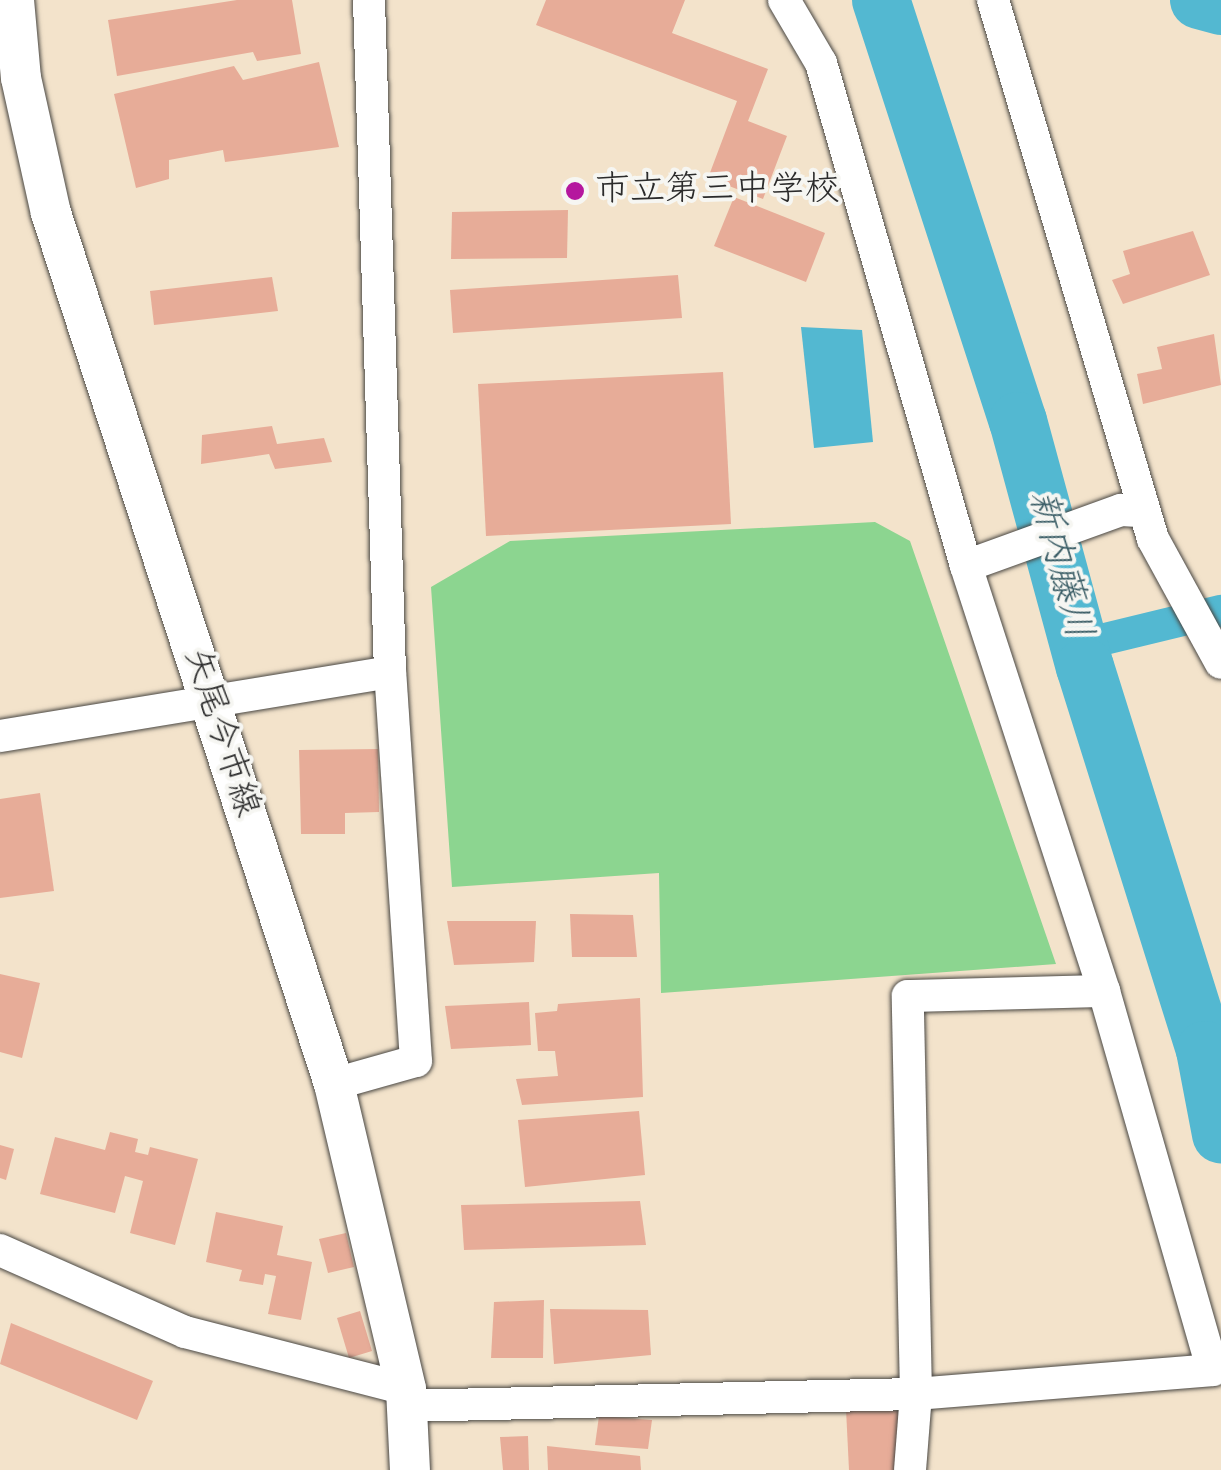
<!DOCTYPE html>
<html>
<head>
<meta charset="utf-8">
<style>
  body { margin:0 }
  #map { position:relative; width:1221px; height:1470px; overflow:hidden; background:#f3e3cb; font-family:"Indie Flower","Klee One",sans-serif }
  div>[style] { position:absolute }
  .green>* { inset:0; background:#8cd590 }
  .water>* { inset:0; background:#53b8d1 }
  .canal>* { height:32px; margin:-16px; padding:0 16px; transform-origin:16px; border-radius:16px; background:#53b8d1 }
  .river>* { height:58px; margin:-29px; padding:0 29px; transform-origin:29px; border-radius:29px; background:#53b8d1 }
  .building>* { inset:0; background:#e7ac98 }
  .roads { filter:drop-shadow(0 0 2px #494743) drop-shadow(0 0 2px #494743) }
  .minor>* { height:32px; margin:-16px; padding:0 16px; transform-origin:16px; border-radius:16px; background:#fff }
  .major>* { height:40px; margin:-20px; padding:0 20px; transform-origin:20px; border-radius:20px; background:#fff }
  .dots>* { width:28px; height:28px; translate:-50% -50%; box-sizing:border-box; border:5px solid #f6f6f2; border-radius:50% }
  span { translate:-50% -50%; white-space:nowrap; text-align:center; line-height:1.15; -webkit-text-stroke:8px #f6f6f2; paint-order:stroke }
  .poi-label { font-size:35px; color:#2b2b2b }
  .left { translate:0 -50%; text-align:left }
  .street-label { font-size:35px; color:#2b2b2b }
  .water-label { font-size:38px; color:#395c65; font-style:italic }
</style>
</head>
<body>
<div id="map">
  <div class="green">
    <i style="clip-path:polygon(875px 522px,910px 541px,1056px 964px,661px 993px,659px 873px,452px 887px,431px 587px,510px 541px)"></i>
  </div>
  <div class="water">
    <i style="clip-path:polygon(801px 327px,862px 330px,873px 442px,814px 448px)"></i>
  </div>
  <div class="canal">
    <i style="left:1080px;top:645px;width:145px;rotate:-13.6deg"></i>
  </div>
  <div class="river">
    <i style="left:881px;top:0;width:443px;rotate:72deg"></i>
    <i style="left:1018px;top:421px;width:255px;rotate:74.8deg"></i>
    <i style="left:1085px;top:667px;width:401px;rotate:72.6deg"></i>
    <i style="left:1205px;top:1050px;width:86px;rotate:79.2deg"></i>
    <i style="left:1199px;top:0;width:23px;rotate:15deg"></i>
  </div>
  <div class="building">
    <i style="clip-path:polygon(237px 0,292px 0,301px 54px,257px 61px,253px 52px,117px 76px,108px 20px)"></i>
    <i style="clip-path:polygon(546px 0,685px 0,672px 33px,768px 69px,748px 121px,787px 136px,763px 199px,708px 178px,737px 101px,536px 25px)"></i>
    <i style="clip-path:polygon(319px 62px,339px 147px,225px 162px,223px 150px,169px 160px,169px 179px,136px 188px,114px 94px,234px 66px,243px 80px)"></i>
    <i style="clip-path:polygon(734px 197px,825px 233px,806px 282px,714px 246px)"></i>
    <i style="clip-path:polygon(568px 210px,567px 258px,451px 259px,452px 212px)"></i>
    <i style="clip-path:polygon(1193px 231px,1210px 275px,1123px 304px,1112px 280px,1130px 274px,1123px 251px)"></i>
    <i style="clip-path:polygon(678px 275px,682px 318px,453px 333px,450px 290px)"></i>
    <i style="clip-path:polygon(272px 277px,278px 311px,154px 325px,150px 291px)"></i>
    <i style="clip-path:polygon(1214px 334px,1221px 385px,1143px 404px,1137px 374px,1162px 369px,1157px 347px)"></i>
    <i style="clip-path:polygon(723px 372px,731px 524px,486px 536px,478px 384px)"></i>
    <i style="clip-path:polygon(272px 426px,277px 444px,324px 438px,332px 462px,275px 469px,269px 454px,201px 464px,202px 435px)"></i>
    <i style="clip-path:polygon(378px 749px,379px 812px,345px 813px,345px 834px,301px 834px,299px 750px)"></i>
    <i style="clip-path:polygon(40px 793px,54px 891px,0 898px,0 799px)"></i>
    <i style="clip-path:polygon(570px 914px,633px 915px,637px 957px,572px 957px)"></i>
    <i style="clip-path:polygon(447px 921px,536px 921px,534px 962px,454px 965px)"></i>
    <i style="clip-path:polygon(0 974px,40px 983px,22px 1058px,0 1052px)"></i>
    <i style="clip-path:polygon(640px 998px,643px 1097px,522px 1105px,516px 1079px,558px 1076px,555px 1051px,538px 1051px,535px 1013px,557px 1011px,558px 1004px)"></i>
    <i style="clip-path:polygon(529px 1002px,531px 1045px,451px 1049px,445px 1006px)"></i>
    <i style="clip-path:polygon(639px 1111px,645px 1175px,525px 1187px,518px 1120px)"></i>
    <i style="clip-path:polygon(110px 1132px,138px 1139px,135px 1152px,148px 1155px,150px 1147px,198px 1159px,175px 1245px,130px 1233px,143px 1181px,125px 1176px,115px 1213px,40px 1194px,55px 1137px,105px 1150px)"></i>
    <i style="clip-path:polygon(0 1145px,14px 1149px,6px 1180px,0 1178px)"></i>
    <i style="clip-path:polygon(640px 1201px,646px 1245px,464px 1250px,461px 1205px)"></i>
    <i style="clip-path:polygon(216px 1212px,283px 1226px,277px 1255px,312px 1262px,301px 1320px,268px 1314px,276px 1276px,265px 1274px,263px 1285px,239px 1281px,242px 1270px,206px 1262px)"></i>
    <i style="clip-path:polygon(346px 1233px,354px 1267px,328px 1273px,319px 1239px)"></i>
    <i style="clip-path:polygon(544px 1300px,543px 1358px,491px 1358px,494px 1302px)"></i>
    <i style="clip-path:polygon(550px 1309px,648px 1310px,651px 1355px,554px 1364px)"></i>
    <i style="clip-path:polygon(360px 1311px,372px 1351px,349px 1358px,337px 1318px)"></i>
    <i style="clip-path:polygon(11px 1323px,153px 1381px,137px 1420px,0 1364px)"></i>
    <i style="clip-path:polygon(846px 1409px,900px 1411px,895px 1470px,849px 1470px)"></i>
    <i style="clip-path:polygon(599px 1416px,652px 1420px,648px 1449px,595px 1445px)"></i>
    <i style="clip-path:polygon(528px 1436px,529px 1470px,503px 1470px,500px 1437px)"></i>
    <i style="clip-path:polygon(547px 1446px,640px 1456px,641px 1470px,548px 1470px)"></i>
  </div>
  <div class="roads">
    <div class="minor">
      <i style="left:784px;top:0;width:73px;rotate:59.6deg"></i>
      <i style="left:821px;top:63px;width:523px;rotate:73.92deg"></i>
      <i style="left:966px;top:566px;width:447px;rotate:72deg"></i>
      <i style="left:1104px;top:991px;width:394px;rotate:74deg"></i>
      <i style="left:1213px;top:1370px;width:298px;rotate:175.4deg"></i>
      <i style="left:916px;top:1394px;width:76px;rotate:94.5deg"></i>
      <i style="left:993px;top:0;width:562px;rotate:73.47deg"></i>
      <i style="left:1153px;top:539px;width:141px;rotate:61.3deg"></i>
      <i style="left:966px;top:566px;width:165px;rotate:-19.9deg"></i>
      <i style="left:1121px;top:510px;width:22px;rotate:3deg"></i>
      <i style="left:0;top:736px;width:395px;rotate:-9.3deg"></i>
      <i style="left:334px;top:1084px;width:85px;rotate:-15.7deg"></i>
      <i style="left:416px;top:1061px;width:390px;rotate:-93.8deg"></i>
      <i style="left:390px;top:672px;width:672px;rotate:-91.79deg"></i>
      <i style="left:0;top:1250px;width:202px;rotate:23.9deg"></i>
      <i style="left:185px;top:1332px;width:228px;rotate:14.5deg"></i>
      <i style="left:405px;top:1406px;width:511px;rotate:-1.35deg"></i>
      <i style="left:916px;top:1394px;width:398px;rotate:-91.2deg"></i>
      <i style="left:908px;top:996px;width:196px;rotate:-1.5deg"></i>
    </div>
    <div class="major">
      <i style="left:14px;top:0;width:78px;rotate:84.9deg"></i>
      <i style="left:21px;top:78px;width:138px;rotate:77.5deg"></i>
      <i style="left:51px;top:213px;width:916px;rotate:72deg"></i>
      <i style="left:334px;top:1084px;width:313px;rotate:76.7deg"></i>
      <i style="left:406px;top:1389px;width:81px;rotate:87.2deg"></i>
    </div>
  </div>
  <div class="dots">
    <i style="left:575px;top:191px;background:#b5179e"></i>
  </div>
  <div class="poi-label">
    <span class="left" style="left:595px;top:191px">市立第三中学校</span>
  </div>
  <div class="street-label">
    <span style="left:220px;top:733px;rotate:72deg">矢尾今市線</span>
  </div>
  <div class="water-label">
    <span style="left:1058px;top:565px;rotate:75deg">新内藤川</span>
  </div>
</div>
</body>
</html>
